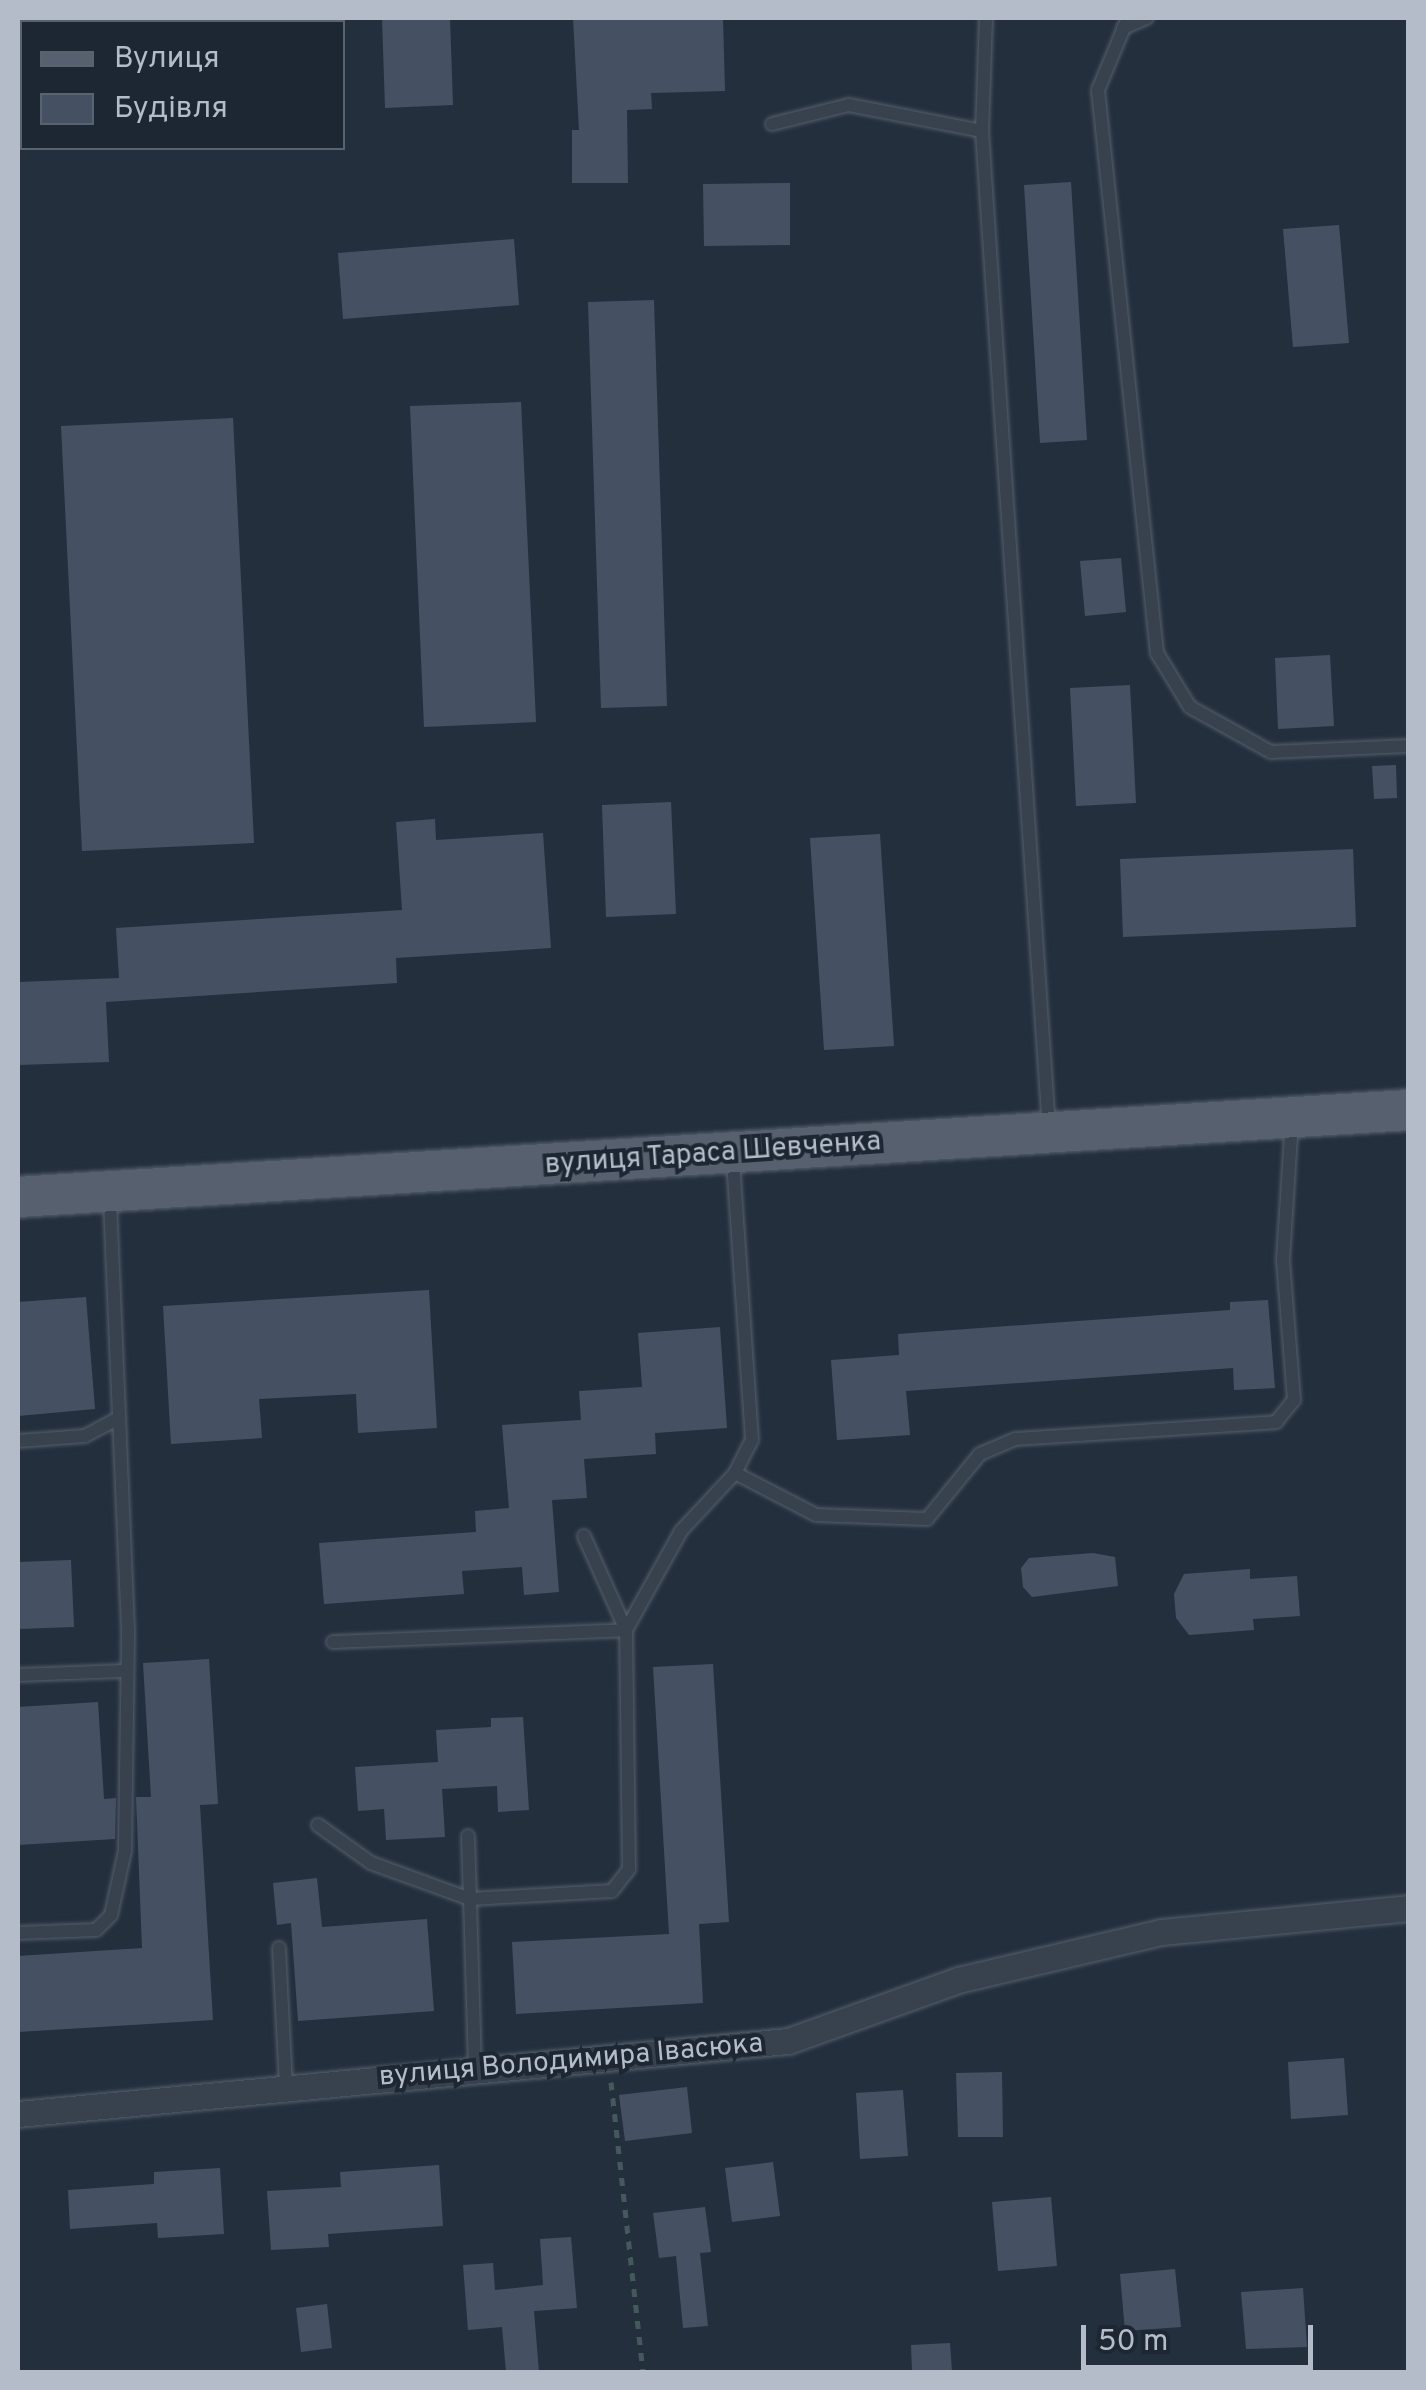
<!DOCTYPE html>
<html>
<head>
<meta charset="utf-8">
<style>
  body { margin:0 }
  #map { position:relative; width:1426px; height:2390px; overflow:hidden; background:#242f3e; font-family:Overpass,sans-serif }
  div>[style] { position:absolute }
  .building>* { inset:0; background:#455162 }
  .path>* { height:5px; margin-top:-2.5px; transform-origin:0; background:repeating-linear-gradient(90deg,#44595c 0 8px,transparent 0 16px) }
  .roads { filter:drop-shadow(0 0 2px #565f6c) drop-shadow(0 0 2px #565f6c) }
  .service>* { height:12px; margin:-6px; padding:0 6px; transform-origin:6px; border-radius:6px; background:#38414e }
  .minor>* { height:25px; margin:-12.5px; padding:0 12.5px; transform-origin:12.5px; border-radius:12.5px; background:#38414e }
  .primary>* { height:40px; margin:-20px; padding:0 20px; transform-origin:20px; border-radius:20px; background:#56606e }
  span { translate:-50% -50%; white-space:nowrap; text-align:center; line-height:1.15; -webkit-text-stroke:8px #1d2633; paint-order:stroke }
  .street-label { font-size:28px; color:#b4bcc9 }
  .frame { position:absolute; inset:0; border:20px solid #b4bcc9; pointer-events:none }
  .legend { position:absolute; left:20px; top:20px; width:325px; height:130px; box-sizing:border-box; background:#1d2633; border:2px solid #59626f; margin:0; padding:12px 18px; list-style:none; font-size:30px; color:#b4bcc9 }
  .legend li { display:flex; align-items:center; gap:20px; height:50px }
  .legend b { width:50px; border:2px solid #59626f }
  .scale { position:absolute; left:1081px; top:2325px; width:232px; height:45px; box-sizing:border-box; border:5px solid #b4bcc9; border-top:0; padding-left:12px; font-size:30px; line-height:35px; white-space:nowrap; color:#b4bcc9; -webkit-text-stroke:8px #1d2633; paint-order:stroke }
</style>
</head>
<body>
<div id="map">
  <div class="building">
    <i style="clip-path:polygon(382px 18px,450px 18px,453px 105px,385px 108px)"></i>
    <i style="clip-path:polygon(573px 18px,723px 18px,725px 91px,651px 93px,652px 109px,627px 110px,628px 183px,572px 183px,572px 130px,579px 130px)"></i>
    <i style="clip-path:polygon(1071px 182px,1087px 440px,1040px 443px,1024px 185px)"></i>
    <i style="clip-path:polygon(790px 183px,790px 245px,704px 246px,703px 184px)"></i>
    <i style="clip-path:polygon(1339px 225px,1349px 343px,1293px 347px,1283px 229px)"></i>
    <i style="clip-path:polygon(514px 239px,519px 305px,343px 319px,338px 253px)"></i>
    <i style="clip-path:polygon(654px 300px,667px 706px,601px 708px,588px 302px)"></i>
    <i style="clip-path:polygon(521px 402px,536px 722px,424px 727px,410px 406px)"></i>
    <i style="clip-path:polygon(233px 418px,254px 843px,82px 851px,61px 426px)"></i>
    <i style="clip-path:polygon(1121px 558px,1126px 612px,1085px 616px,1080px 561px)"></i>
    <i style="clip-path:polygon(1330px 655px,1334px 726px,1278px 729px,1275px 658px)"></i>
    <i style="clip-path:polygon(1130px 685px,1136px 803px,1076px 806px,1070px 688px)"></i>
    <i style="clip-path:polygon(1396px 765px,1397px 798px,1374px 799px,1372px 766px)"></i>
    <i style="clip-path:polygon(671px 802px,676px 914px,606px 917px,602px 805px)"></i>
    <i style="clip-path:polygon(435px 819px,436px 840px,543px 833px,551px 948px,396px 958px,397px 983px,106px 1002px,109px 1062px,18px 1065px,18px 982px,119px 978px,116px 928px,402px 910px,396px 822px)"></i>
    <i style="clip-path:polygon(880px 834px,894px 1046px,824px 1050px,810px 838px)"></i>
    <i style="clip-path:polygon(1353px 849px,1356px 927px,1123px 937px,1120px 859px)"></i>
    <i style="clip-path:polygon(429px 1290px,437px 1428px,358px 1433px,356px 1394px,259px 1399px,262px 1438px,171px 1444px,163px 1306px)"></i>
    <i style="clip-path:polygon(86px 1297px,95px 1409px,18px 1416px,18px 1302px)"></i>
    <i style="clip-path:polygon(1268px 1300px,1275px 1388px,1234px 1390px,1233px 1368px,906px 1391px,910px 1435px,837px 1440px,831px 1360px,899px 1355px,898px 1334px,1230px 1310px,1230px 1302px)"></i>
    <i style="clip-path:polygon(720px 1327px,727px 1428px,655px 1433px,656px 1454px,584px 1459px,587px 1498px,552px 1500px,559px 1592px,524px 1595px,522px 1567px,462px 1571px,464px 1594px,324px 1604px,319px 1543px,476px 1532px,475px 1511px,509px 1508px,502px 1425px,581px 1420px,579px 1391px,642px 1387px,638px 1333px)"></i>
    <i style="clip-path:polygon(1093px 1553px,1115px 1557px,1118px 1586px,1032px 1597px,1023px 1587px,1021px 1568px,1029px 1558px)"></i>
    <i style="clip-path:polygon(71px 1560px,74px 1627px,18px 1629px,18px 1562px)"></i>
    <i style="clip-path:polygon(1250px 1569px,1250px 1579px,1297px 1576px,1300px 1616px,1253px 1619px,1254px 1630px,1189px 1635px,1176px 1618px,1174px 1594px,1184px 1574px)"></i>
    <i style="clip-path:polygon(209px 1659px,218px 1804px,200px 1805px,213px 2020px,18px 2032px,18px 1956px,142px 1948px,136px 1797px,151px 1797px,143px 1663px)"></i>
    <i style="clip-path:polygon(713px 1664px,729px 1922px,699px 1924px,703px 2003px,516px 2014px,512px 1942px,669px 1934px,653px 1667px)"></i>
    <i style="clip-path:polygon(98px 1702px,104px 1799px,116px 1798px,115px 1839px,18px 1845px,18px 1707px)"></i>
    <i style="clip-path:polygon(523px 1717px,529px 1810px,498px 1812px,497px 1786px,442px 1789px,445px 1837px,386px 1840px,384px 1809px,358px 1811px,355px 1767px,438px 1762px,436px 1730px,491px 1727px,491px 1718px)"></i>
    <i style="clip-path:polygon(317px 1878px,322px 1927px,427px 1919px,434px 2011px,298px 2021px,291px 1923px,277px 1925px,273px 1883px)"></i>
    <i style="clip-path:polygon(1344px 2058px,1348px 2115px,1291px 2119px,1288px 2062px)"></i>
    <i style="clip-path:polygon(1002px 2072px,1003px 2137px,958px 2137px,956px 2073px)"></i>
    <i style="clip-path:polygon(687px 2087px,692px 2133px,625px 2141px,619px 2095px)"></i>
    <i style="clip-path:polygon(903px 2090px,908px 2156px,860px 2159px,856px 2093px)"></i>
    <i style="clip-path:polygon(773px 2162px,780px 2216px,732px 2222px,725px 2168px)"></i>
    <i style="clip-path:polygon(439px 2165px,443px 2226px,328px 2234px,329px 2247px,271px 2250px,267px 2191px,341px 2187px,340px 2172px)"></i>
    <i style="clip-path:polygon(220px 2168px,224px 2234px,158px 2238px,157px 2223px,70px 2229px,68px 2190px,154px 2184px,154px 2172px)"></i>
    <i style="clip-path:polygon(1051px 2197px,1057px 2266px,998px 2271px,992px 2202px)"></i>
    <i style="clip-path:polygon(705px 2207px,711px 2252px,700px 2253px,708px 2326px,683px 2328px,676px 2256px,659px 2258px,653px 2213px)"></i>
    <i style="clip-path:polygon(571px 2237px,577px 2308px,534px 2311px,539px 2372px,506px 2372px,502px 2327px,468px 2330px,463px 2265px,493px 2263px,495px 2290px,543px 2285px,540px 2239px)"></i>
    <i style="clip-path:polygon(1175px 2269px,1181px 2327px,1125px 2331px,1120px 2274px)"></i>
    <i style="clip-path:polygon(1303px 2288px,1307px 2347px,1246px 2349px,1241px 2292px)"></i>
    <i style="clip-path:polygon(327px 2304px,332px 2348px,301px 2352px,296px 2308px)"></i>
    <i style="clip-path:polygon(950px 2343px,952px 2372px,912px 2372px,911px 2345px)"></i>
  </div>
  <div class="path">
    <i style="left:611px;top:2082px;width:292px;rotate:83.7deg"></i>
  </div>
  <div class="roads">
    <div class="service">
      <i style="left:986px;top:18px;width:113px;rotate:92deg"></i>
      <i style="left:982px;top:131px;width:1001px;rotate:86.16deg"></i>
      <i style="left:1128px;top:18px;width:78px;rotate:112.6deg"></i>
      <i style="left:1098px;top:90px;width:566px;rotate:84.02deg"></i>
      <i style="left:1157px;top:653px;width:63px;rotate:58.6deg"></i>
      <i style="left:1190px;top:707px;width:93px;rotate:29.1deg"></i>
      <i style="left:1271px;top:752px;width:137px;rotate:-2.5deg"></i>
      <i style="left:1123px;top:28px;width:26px;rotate:-23deg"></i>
      <i style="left:772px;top:124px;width:79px;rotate:-13.9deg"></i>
      <i style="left:849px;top:105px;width:136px;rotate:11.1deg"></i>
      <i style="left:18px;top:1441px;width:67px;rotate:-4.3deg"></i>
      <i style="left:85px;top:1436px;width:38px;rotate:-28deg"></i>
      <i style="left:735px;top:1473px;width:91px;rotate:27.4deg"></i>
      <i style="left:816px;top:1515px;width:111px;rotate:2.1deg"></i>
      <i style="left:927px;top:1519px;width:84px;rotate:-50.8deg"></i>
      <i style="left:980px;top:1454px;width:39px;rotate:-23deg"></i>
      <i style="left:1016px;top:1439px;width:261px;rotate:-3.7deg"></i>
      <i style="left:1276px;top:1422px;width:28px;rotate:-51deg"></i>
      <i style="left:1294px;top:1400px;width:141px;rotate:-94.5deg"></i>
      <i style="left:1283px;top:1259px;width:138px;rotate:-86.3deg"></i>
      <i style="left:333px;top:1642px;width:293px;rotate:-2.3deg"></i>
      <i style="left:626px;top:1630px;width:103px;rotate:-114.1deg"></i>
      <i style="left:18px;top:1675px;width:106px;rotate:-2.2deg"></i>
      <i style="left:318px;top:1825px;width:65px;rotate:35.6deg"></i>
      <i style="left:371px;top:1863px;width:105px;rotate:20deg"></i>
      <i style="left:470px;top:1899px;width:63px;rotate:-91.8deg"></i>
      <i style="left:18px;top:1933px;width:78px;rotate:-2.2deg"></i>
      <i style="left:96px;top:1930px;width:21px;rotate:-45deg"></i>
      <i style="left:111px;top:1915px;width:66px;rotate:-77.7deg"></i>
      <i style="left:125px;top:1851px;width:221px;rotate:-89.2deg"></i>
      <i style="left:128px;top:1630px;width:436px;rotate:-92.4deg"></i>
      <i style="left:279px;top:1948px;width:139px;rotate:87.1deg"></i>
      <i style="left:475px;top:2068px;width:169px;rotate:-91.7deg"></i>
      <i style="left:470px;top:1899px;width:142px;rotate:-3.2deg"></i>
      <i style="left:612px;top:1891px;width:28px;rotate:-52deg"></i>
      <i style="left:629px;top:1869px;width:239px;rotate:-90.7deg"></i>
      <i style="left:626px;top:1630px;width:113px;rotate:-60.9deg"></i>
      <i style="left:681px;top:1531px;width:79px;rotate:-47deg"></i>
      <i style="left:735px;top:1473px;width:37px;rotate:-63deg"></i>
      <i style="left:752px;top:1440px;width:282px;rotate:-93.9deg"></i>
    </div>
    <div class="minor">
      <i style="left:18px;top:2114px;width:773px;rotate:-5.42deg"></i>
      <i style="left:788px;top:2041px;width:181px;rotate:-19.7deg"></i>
      <i style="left:958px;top:1980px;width:209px;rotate:-13.3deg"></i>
      <i style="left:1161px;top:1932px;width:248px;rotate:-5.5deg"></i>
    </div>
    <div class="primary">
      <i style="left:18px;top:1197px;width:1393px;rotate:-3.58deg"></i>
    </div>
  </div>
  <div class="street-label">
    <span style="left:713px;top:1154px;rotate:-4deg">вулиця Тараса Шевченка</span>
    <span style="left:571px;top:2061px;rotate:-5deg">вулиця Володимира Івасюка</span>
  </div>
  <div class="frame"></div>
  <ul class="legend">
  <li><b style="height:12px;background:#56606e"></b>Вулиця</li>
  <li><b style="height:28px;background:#455162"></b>Будівля</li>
  </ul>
  <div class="scale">50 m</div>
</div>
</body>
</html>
